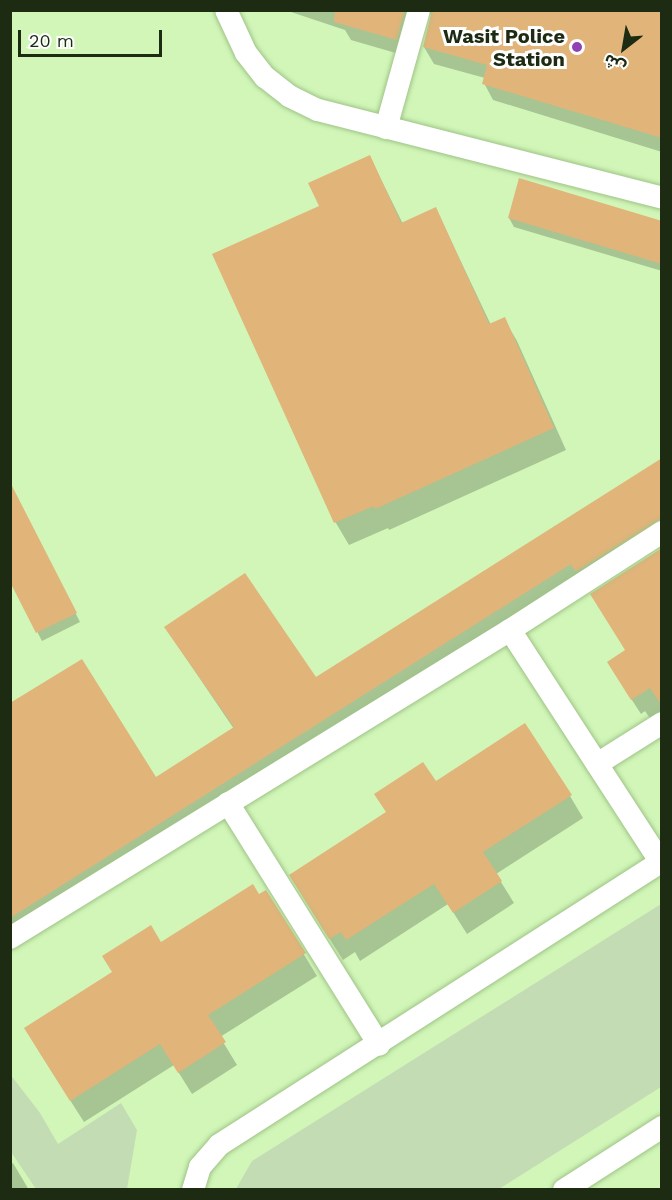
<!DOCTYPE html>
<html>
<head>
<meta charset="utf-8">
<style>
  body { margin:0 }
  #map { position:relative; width:672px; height:1200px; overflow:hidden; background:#d1f6b8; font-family:"Work Sans","Noto Sans Arabic",sans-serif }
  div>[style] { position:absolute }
  .green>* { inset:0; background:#c4dcb4 }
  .shadow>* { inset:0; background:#0003 }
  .building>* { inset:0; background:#e1b47a }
  .roads { filter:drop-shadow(0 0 2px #9fc387) drop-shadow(0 0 2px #9fc387) }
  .lane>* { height:22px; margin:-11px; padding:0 11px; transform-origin:11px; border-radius:11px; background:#fff }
  .dots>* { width:16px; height:16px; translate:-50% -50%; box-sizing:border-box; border:3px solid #fff; border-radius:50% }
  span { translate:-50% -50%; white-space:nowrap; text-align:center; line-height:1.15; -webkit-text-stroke:6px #fff; paint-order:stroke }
  .poi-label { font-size:20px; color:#1d2b13; font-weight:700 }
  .right { translate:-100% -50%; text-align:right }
  .frame { position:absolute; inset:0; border:12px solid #1d2b13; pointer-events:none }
  .north { position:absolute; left:594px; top:18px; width:60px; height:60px; -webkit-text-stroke:4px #fff; paint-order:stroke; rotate:211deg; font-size:16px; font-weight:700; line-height:24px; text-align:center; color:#1d2b13 }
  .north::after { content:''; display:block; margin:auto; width:21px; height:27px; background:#1d2b13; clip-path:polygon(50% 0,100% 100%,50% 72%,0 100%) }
  .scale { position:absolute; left:18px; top:30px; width:144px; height:27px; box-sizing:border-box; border:3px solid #1d2b13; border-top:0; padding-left:8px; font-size:18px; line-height:21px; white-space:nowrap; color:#1d2b13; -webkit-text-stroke:4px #fff; paint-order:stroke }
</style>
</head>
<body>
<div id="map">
  <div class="green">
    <i style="clip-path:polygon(661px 904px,661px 1087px,499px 1189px,236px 1189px,252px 1161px)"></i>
    <i style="clip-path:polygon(10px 1074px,40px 1113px,58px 1144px,121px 1103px,137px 1130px,127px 1189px,36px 1189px,11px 1152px)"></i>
  </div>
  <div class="shadow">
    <i style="clip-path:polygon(285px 10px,662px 10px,662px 152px,493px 100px,484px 83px,485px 78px,434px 64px,424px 47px,432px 14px,418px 17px,406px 56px,351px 40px,345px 30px)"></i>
    <i style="clip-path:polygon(370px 157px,403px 224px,436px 209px,491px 325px,504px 319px,517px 341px,566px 450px,389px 530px,388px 528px,349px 545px,336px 523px,214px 254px,321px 207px)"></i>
    <i style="clip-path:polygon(509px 218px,662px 222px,662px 271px,514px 227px)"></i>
    <i style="clip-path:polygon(662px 459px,662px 536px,10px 938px,10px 705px,155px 779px,234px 729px,175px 642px,315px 679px)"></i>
    <i style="clip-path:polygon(10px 484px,80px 622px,42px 641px,10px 579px)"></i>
    <i style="clip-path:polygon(662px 550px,662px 728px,658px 730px,645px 711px,641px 714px,617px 677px)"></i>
    <i style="clip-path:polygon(435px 783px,570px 796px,583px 818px,496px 874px,514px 903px,467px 934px,448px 904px,360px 961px,355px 952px,343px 960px,303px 897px)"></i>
    <i style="clip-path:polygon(266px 892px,317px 976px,220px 1037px,237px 1065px,192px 1094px,174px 1065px,84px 1122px,38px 1050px,160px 944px)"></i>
    <i style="clip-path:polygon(13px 1163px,29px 1190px,10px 1190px,10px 1165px)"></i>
  </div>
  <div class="building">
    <i style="clip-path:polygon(335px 10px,405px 10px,397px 40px,334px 22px)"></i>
    <i style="clip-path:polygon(432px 10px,662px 10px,662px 138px,482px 84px,487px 65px,423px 47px)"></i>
    <i style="clip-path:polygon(370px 155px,401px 223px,436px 207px,489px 324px,505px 317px,554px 428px,375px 509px,374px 506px,334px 523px,212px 254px,319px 206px,308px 183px)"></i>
    <i style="clip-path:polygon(519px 178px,662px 221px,662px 264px,508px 218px)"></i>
    <i style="clip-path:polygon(662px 458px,662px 519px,576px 572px,571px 564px,10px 918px,10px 703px,82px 659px,156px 777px,234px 727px,164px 627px,245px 573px,316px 677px)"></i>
    <i style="clip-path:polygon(10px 482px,77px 613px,36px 633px,10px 582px)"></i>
    <i style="clip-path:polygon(662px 548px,662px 706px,650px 688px,631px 700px,607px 662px,625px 650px,590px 594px)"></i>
    <i style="clip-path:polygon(525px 723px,572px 795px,483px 852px,502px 881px,453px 913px,434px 884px,346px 940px,341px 932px,329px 939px,289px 875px,386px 812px,374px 794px,423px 762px,436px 781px)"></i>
    <i style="clip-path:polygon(253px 884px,259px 894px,266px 890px,306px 953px,208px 1015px,226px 1042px,178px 1073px,160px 1044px,70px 1101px,24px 1028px,112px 972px,102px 956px,151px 925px,161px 942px)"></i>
  </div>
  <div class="roads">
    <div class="lane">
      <i style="left:226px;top:10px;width:47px;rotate:65.1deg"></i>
      <i style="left:246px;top:53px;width:31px;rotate:52deg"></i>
      <i style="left:265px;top:77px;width:31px;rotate:38deg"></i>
      <i style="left:289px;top:96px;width:32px;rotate:26deg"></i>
      <i style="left:318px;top:110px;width:355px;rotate:14.3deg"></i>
      <i style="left:386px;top:128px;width:123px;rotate:-74.4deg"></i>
      <i style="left:510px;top:630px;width:275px;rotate:57deg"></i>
      <i style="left:597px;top:764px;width:77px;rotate:-32.2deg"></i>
      <i style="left:228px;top:803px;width:285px;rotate:58deg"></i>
      <i style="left:10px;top:938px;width:587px;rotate:-31.63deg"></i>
      <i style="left:510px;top:630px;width:181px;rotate:-32.8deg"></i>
      <i style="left:193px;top:1190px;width:24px;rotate:-73deg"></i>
      <i style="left:200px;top:1167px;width:29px;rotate:-49deg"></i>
      <i style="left:219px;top:1145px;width:526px;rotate:-32.66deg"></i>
      <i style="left:564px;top:1190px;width:117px;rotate:-32.7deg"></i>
    </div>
  </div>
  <div class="dots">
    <i style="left:577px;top:47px;background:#8f42b3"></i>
  </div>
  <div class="poi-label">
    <span class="right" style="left:565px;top:48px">Wasit Police<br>Station</span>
  </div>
  <div class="frame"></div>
  <div class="north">ش</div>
  <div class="scale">20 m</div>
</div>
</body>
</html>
